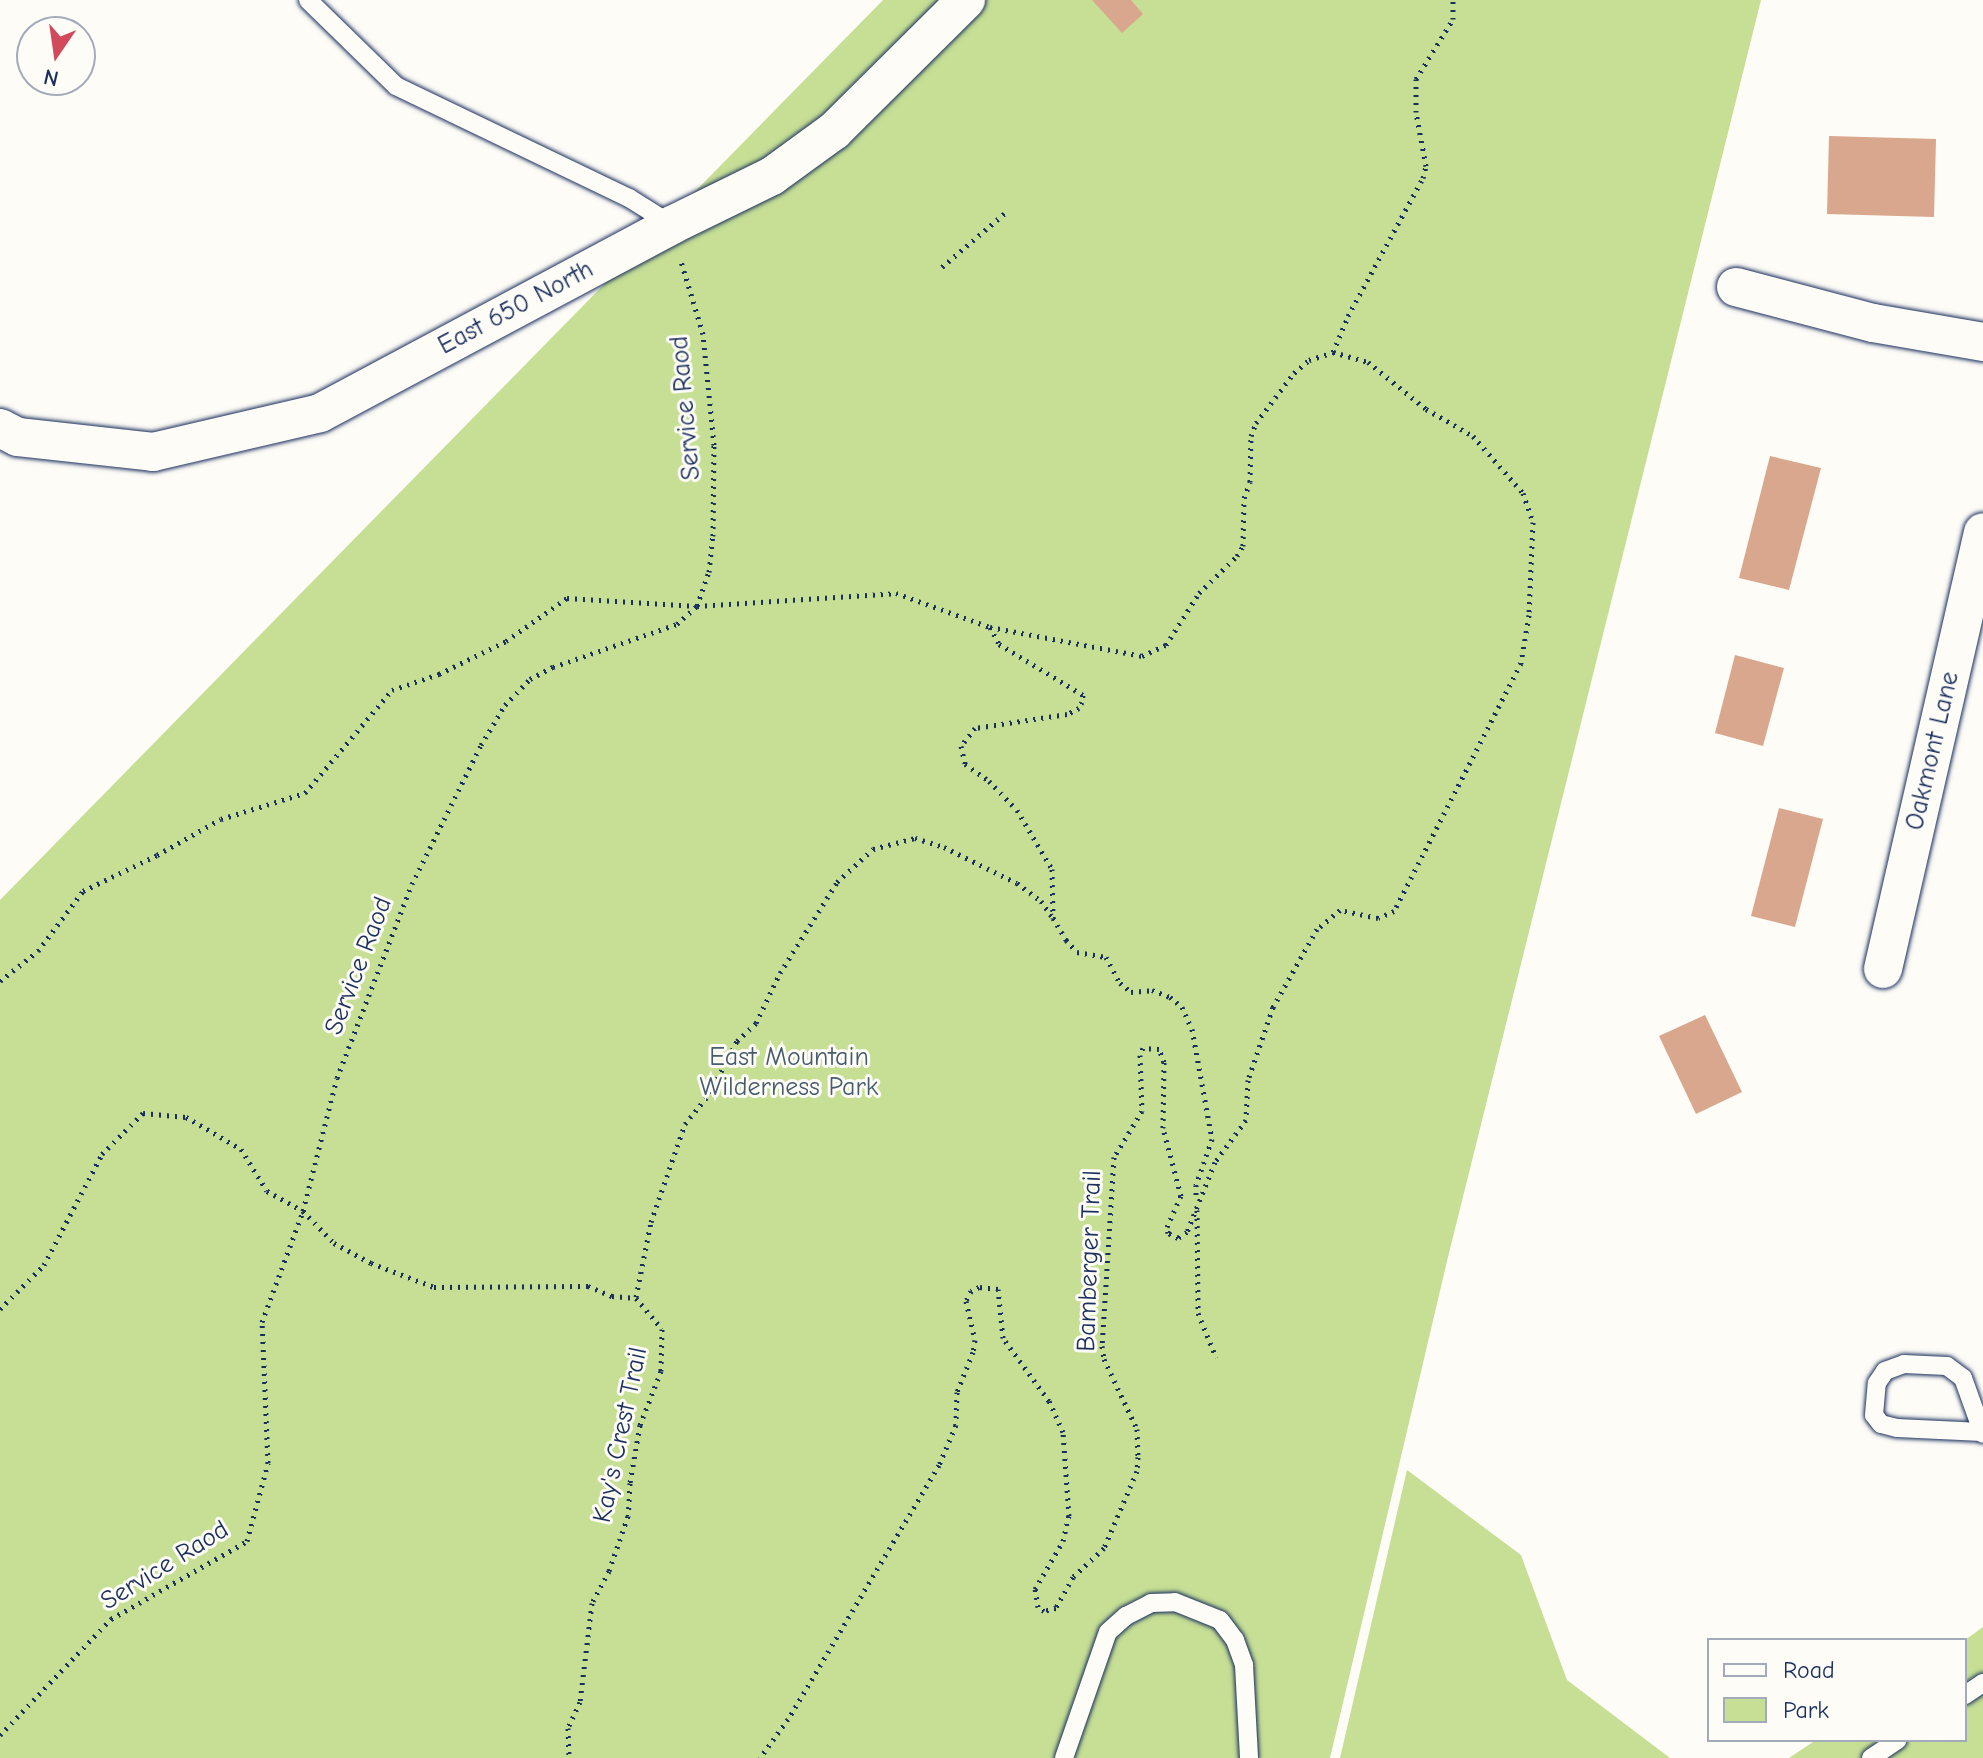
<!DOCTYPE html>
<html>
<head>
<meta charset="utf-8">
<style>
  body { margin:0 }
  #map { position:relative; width:1983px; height:1758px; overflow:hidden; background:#fdfcf7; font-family:"Comic Neue",sans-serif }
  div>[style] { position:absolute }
  .green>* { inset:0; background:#c6df95 }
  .building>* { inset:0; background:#d9a78d }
  .path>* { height:5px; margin-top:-2.5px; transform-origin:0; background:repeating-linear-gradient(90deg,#1b2f5e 0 2px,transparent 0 8px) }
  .roads { filter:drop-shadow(0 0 2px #1b2f5e) drop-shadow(0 0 2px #1b2f5e) }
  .lane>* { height:18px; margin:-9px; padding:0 9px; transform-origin:9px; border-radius:9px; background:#fdfcf7 }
  .street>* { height:38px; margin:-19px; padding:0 19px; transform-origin:19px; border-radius:19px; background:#fdfcf7 }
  span { translate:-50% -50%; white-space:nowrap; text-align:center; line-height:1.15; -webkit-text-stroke:6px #fdfcf7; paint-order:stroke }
  .street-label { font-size:26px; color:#1b2f5e }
  .park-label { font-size:26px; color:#465b6c }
  .legend { position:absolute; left:1707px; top:1638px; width:260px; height:104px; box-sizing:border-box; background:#fdfcf7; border:2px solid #a3aaba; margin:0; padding:10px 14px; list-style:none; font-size:24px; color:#1b2f5e }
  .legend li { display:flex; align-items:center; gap:16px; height:40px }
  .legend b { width:40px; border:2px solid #a3aaba }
  .north { position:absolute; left:16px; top:16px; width:80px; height:80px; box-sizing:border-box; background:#fdfcf7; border:2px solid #a3aaba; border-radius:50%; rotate:193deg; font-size:22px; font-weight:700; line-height:32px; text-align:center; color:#1b2f5e }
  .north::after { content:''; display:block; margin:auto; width:28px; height:36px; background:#d1495b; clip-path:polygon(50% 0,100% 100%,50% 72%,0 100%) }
</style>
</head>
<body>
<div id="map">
  <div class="green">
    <i style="clip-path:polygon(883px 0,1761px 0,1448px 1257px,1330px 1758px,0 1758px,0 900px)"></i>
    <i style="clip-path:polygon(1407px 1470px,1521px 1555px,1567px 1680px,1670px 1758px,1340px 1758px)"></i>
    <i style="clip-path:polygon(1983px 1627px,1983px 1758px,1789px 1758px,1816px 1740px,1965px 1740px,1965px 1640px)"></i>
  </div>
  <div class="building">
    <i style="clip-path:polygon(1092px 0,1131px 0,1143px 14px,1122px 33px)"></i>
    <i style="clip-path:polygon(1829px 136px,1936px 139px,1934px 217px,1827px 214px)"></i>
    <i style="clip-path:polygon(1770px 456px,1821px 468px,1789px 590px,1739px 578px)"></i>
    <i style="clip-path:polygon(1735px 655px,1784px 668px,1763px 746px,1715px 733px)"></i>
    <i style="clip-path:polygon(1779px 808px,1823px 819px,1795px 927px,1751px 916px)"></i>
    <i style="clip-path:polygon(1705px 1015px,1742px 1092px,1696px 1114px,1659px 1036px)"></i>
  </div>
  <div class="path">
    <i style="left:942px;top:267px;width:83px;rotate:-40.6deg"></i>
    <i style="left:1333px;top:352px;width:39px;rotate:-67deg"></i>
    <i style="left:1348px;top:316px;width:157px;rotate:-61.5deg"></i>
    <i style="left:1423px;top:178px;width:12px;rotate:-76deg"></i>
    <i style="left:1426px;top:166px;width:55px;rotate:-100.5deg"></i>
    <i style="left:1416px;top:112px;width:33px;rotate:-90deg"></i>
    <i style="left:1416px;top:79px;width:70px;rotate:-58.3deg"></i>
    <i style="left:1453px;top:19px;width:19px;rotate:-90deg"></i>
    <i style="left:990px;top:627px;width:19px;rotate:62deg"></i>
    <i style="left:999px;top:644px;width:98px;rotate:31.3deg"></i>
    <i style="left:1083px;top:695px;width:7px;rotate:98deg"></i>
    <i style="left:1082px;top:702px;width:7px;rotate:117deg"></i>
    <i style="left:1079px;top:708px;width:13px;rotate:153deg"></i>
    <i style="left:1067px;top:714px;width:93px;rotate:171.3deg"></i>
    <i style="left:975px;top:728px;width:23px;rotate:128deg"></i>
    <i style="left:961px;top:746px;width:18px;rotate:77deg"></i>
    <i style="left:965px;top:764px;width:29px;rotate:35deg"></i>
    <i style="left:989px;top:781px;width:40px;rotate:46deg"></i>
    <i style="left:1017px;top:810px;width:69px;rotate:59.3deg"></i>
    <i style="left:1052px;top:869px;width:49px;rotate:88.8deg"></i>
    <i style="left:1053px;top:918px;width:26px;rotate:59deg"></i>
    <i style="left:1066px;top:940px;width:16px;rotate:47deg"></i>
    <i style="left:1077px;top:952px;width:29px;rotate:10deg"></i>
    <i style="left:1106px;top:957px;width:30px;rotate:62deg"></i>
    <i style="left:1120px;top:983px;width:14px;rotate:39deg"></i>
    <i style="left:1131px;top:992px;width:21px;rotate:-5deg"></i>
    <i style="left:1152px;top:990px;width:19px;rotate:21deg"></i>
    <i style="left:1170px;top:997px;width:16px;rotate:40deg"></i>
    <i style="left:1182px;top:1007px;width:24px;rotate:66deg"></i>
    <i style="left:1192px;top:1029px;width:112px;rotate:79.7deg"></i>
    <i style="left:1212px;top:1139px;width:49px;rotate:109.2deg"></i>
    <i style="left:1196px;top:1185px;width:15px;rotate:90deg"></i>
    <i style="left:0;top:981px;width:48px;rotate:-38.3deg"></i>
    <i style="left:38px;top:951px;width:75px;rotate:-53.1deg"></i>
    <i style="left:83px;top:891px;width:82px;rotate:-25.9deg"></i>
    <i style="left:157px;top:855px;width:73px;rotate:-29.4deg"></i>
    <i style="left:221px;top:819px;width:88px;rotate:-17.2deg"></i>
    <i style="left:305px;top:793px;width:135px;rotate:-49.8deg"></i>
    <i style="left:392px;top:690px;width:50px;rotate:-18.8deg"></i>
    <i style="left:439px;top:674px;width:75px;rotate:-26.2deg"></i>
    <i style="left:506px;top:641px;width:75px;rotate:-35.2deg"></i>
    <i style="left:567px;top:598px;width:130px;rotate:3.5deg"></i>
    <i style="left:697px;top:606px;width:199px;rotate:-3.7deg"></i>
    <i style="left:896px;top:593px;width:100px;rotate:19.9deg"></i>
    <i style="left:990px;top:627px;width:155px;rotate:10.8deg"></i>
    <i style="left:1142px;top:656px;width:26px;rotate:-25deg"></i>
    <i style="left:1166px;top:645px;width:62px;rotate:-57.6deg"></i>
    <i style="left:1199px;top:593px;width:53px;rotate:-44.2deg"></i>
    <i style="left:1237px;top:556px;width:12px;rotate:-59deg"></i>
    <i style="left:1243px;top:546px;width:48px;rotate:-88.8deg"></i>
    <i style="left:1244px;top:498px;width:17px;rotate:-69deg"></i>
    <i style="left:1250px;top:482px;width:46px;rotate:-88.8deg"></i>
    <i style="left:1251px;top:436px;width:14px;rotate:-69deg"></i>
    <i style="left:1256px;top:423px;width:63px;rotate:-52.8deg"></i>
    <i style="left:1294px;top:373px;width:20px;rotate:-41deg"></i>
    <i style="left:1309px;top:360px;width:25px;rotate:-18deg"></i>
    <i style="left:1333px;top:352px;width:36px;rotate:16deg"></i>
    <i style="left:1368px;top:362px;width:75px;rotate:39deg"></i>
    <i style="left:1426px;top:409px;width:54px;rotate:29.9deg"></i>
    <i style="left:1473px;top:436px;width:76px;rotate:48.7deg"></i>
    <i style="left:1523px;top:493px;width:31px;rotate:71deg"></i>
    <i style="left:1533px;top:522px;width:93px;rotate:92.5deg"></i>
    <i style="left:1529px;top:615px;width:49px;rotate:99.5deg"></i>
    <i style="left:1521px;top:663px;width:279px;rotate:117.1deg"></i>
    <i style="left:1394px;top:911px;width:17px;rotate:156deg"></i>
    <i style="left:1378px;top:918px;width:39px;rotate:-168deg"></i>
    <i style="left:1340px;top:910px;width:30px;rotate:140deg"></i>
    <i style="left:1317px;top:929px;width:90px;rotate:119.4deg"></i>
    <i style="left:1273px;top:1007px;width:77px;rotate:108.9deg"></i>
    <i style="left:1248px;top:1080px;width:40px;rotate:92.9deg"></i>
    <i style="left:1246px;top:1120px;width:52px;rotate:126.4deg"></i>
    <i style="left:1215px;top:1162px;width:75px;rotate:111.8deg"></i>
    <i style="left:1187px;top:1232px;width:11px;rotate:146deg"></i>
    <i style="left:1178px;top:1238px;width:11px;rotate:-153deg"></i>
    <i style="left:1168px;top:1233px;width:6px;rotate:-99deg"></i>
    <i style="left:1167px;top:1227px;width:34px;rotate:-66deg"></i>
    <i style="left:1181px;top:1196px;width:70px;rotate:-104.8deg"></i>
    <i style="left:1163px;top:1128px;width:66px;rotate:-89.1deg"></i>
    <i style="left:1164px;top:1062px;width:14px;rotate:-111deg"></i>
    <i style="left:1159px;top:1049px;width:16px;rotate:-176deg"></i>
    <i style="left:1143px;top:1048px;width:8px;rotate:113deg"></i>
    <i style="left:1140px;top:1055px;width:56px;rotate:88deg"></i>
    <i style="left:1142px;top:1111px;width:54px;rotate:121.3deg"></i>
    <i style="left:1114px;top:1157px;width:189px;rotate:93.6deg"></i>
    <i style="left:1102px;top:1346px;width:13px;rotate:81deg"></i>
    <i style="left:1104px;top:1359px;width:77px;rotate:64.8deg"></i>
    <i style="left:1137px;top:1429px;width:28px;rotate:88deg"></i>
    <i style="left:1138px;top:1457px;width:14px;rotate:94deg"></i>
    <i style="left:1137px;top:1471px;width:84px;rotate:113.2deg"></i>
    <i style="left:1104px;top:1548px;width:42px;rotate:136.9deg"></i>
    <i style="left:1073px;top:1577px;width:35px;rotate:119deg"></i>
    <i style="left:1056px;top:1608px;width:12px;rotate:166deg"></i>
    <i style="left:1044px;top:1611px;width:7px;rotate:-146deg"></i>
    <i style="left:1038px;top:1607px;width:18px;rotate:-99deg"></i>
    <i style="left:1035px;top:1589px;width:56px;rotate:-59.7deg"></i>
    <i style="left:1063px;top:1541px;width:26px;rotate:-77deg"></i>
    <i style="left:1069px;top:1516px;width:84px;rotate:-94.1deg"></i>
    <i style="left:1063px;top:1432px;width:34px;rotate:-114deg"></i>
    <i style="left:1049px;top:1401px;width:78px;rotate:-126.1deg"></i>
    <i style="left:1003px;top:1338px;width:49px;rotate:-95.8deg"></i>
    <i style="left:998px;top:1289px;width:19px;rotate:-174deg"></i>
    <i style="left:979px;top:1287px;width:9px;rotate:153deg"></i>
    <i style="left:971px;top:1291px;width:11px;rotate:117deg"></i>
    <i style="left:966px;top:1301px;width:40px;rotate:77deg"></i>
    <i style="left:975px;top:1340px;width:12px;rotate:99deg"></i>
    <i style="left:973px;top:1352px;width:43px;rotate:111.8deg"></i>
    <i style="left:957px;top:1392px;width:33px;rotate:92deg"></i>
    <i style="left:956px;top:1425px;width:43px;rotate:113deg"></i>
    <i style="left:939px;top:1465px;width:295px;rotate:120.7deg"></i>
    <i style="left:788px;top:1719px;width:48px;rotate:125.7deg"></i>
    <i style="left:1197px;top:1210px;width:103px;rotate:89.4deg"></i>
    <i style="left:1198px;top:1313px;width:48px;rotate:67.8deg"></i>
    <i style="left:636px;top:1297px;width:76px;rotate:-78.7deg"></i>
    <i style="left:651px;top:1222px;width:104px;rotate:-70.9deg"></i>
    <i style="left:685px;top:1124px;width:40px;rotate:-51deg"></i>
    <i style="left:710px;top:1093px;width:59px;rotate:-62.6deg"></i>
    <i style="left:737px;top:1041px;width:26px;rotate:-43deg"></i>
    <i style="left:756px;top:1023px;width:55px;rotate:-64.4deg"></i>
    <i style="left:780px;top:973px;width:107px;rotate:-57.9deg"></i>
    <i style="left:837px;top:882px;width:49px;rotate:-42.5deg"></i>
    <i style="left:873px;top:849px;width:43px;rotate:-14.7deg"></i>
    <i style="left:915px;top:838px;width:30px;rotate:17deg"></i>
    <i style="left:944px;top:847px;width:81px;rotate:26.3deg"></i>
    <i style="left:1017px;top:883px;width:30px;rotate:37deg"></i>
    <i style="left:1041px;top:901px;width:19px;rotate:55deg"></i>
    <i style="left:0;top:1309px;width:62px;rotate:-45deg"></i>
    <i style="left:44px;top:1265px;width:125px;rotate:-62.4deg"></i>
    <i style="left:102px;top:1154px;width:58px;rotate:-45deg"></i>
    <i style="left:143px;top:1113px;width:43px;rotate:5.3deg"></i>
    <i style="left:186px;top:1117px;width:64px;rotate:30.2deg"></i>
    <i style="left:241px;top:1149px;width:49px;rotate:58.2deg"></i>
    <i style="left:267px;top:1191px;width:41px;rotate:29.1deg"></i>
    <i style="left:303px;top:1211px;width:45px;rotate:45.9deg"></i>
    <i style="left:334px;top:1243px;width:42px;rotate:28.4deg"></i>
    <i style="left:371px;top:1263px;width:67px;rotate:20.9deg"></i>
    <i style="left:434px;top:1287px;width:154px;rotate:-0.4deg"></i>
    <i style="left:588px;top:1286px;width:26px;rotate:23deg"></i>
    <i style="left:612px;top:1296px;width:24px;rotate:5deg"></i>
    <i style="left:636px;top:1298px;width:40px;rotate:50deg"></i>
    <i style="left:662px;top:1329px;width:42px;rotate:91.4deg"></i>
    <i style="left:661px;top:1371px;width:58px;rotate:111.3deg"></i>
    <i style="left:640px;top:1425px;width:59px;rotate:99.8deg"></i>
    <i style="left:630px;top:1483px;width:33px;rotate:93deg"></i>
    <i style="left:628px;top:1516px;width:58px;rotate:109.1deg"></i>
    <i style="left:609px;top:1571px;width:36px;rotate:118deg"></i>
    <i style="left:592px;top:1603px;width:100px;rotate:96.9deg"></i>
    <i style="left:580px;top:1702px;width:29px;rotate:115deg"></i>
    <i style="left:568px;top:1728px;width:30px;rotate:88deg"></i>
    <i style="left:0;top:1735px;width:161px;rotate:-46.3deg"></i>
    <i style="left:111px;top:1619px;width:157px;rotate:-29.8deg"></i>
    <i style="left:247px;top:1541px;width:81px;rotate:-74.9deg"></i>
    <i style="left:268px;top:1463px;width:141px;rotate:-92.4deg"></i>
    <i style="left:262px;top:1322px;width:118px;rotate:-69.7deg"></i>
    <i style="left:303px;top:1211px;width:137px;rotate:-75.7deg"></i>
    <i style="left:337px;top:1078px;width:208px;rotate:-68.9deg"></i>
    <i style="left:412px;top:884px;width:155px;rotate:-63.6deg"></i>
    <i style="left:481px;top:745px;width:47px;rotate:-59deg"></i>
    <i style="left:505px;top:705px;width:36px;rotate:-46deg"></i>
    <i style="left:530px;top:679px;width:26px;rotate:-28deg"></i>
    <i style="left:553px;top:667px;width:131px;rotate:-19.1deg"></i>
    <i style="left:677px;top:624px;width:27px;rotate:-42deg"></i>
    <i style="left:697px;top:606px;width:36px;rotate:-71deg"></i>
    <i style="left:709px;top:572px;width:36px;rotate:-84deg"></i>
    <i style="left:713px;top:536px;width:91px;rotate:-89.4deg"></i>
    <i style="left:714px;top:445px;width:112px;rotate:-95.7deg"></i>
    <i style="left:703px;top:334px;width:76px;rotate:-106.8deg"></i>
  </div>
  <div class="roads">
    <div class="lane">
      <i style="left:308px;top:0;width:123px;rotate:44.3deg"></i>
      <i style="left:396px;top:86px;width:259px;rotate:25.7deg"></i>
      <i style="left:629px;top:198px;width:51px;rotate:32.1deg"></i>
      <i style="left:1982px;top:1432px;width:85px;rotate:-177.3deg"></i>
      <i style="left:1897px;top:1428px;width:16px;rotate:-166deg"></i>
      <i style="left:1881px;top:1424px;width:11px;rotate:-128deg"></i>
      <i style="left:1874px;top:1415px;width:32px;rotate:-85deg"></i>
      <i style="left:1877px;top:1383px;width:14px;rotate:-56deg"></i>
      <i style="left:1885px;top:1371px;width:20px;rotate:-20deg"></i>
      <i style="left:1904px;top:1364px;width:43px;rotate:2.7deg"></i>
      <i style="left:1947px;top:1366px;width:20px;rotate:37deg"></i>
      <i style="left:1963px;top:1378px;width:59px;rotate:70.3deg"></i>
      <i style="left:1965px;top:1695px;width:22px;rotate:-34deg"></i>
      <i style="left:1064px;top:1758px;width:133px;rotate:-70.8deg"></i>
      <i style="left:1108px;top:1632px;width:24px;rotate:-42deg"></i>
      <i style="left:1126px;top:1616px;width:28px;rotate:-27deg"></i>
      <i style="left:1151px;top:1603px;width:24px;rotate:-2deg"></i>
      <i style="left:1175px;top:1602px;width:48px;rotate:21.8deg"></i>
      <i style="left:1220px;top:1620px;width:25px;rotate:53deg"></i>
      <i style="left:1235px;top:1640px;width:27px;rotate:70deg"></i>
      <i style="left:1244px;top:1665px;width:93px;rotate:86.9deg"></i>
      <i style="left:1871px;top:1758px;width:32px;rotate:-34deg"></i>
    </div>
    <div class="street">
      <i style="left:1736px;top:287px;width:142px;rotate:14.7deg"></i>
      <i style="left:1873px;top:323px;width:112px;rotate:9.8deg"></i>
      <i style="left:0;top:428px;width:20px;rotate:27deg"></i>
      <i style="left:18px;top:437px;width:136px;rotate:6.3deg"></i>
      <i style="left:153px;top:452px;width:171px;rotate:-13.1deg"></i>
      <i style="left:320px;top:413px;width:399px;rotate:-28.1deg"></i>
      <i style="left:672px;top:225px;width:111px;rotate:-26.1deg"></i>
      <i style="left:772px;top:176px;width:77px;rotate:-36deg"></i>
      <i style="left:834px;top:131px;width:186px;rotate:-44.8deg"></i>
      <i style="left:1883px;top:969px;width:448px;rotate:-77.1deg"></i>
    </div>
  </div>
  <div class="street-label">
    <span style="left:516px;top:308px;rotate:-28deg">East 650 North</span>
    <span style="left:686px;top:408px;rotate:-95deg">Service Raod</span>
    <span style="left:1933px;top:751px;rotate:-77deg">Oakmont Lane</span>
    <span style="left:359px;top:966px;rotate:-69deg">Service Raod</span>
    <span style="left:1090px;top:1261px;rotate:-88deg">Bamberger Trail</span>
    <span style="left:621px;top:1435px;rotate:-78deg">Kay's Crest Trail</span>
    <span style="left:165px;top:1566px;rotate:-32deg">Service Raod</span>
  </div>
  <div class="park-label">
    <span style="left:789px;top:1073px">East Mountain<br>Wilderness Park</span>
  </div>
  <ul class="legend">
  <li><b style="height:10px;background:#fdfcf7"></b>Road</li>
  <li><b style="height:22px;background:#c6df95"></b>Park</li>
  </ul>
  <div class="north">N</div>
</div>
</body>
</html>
